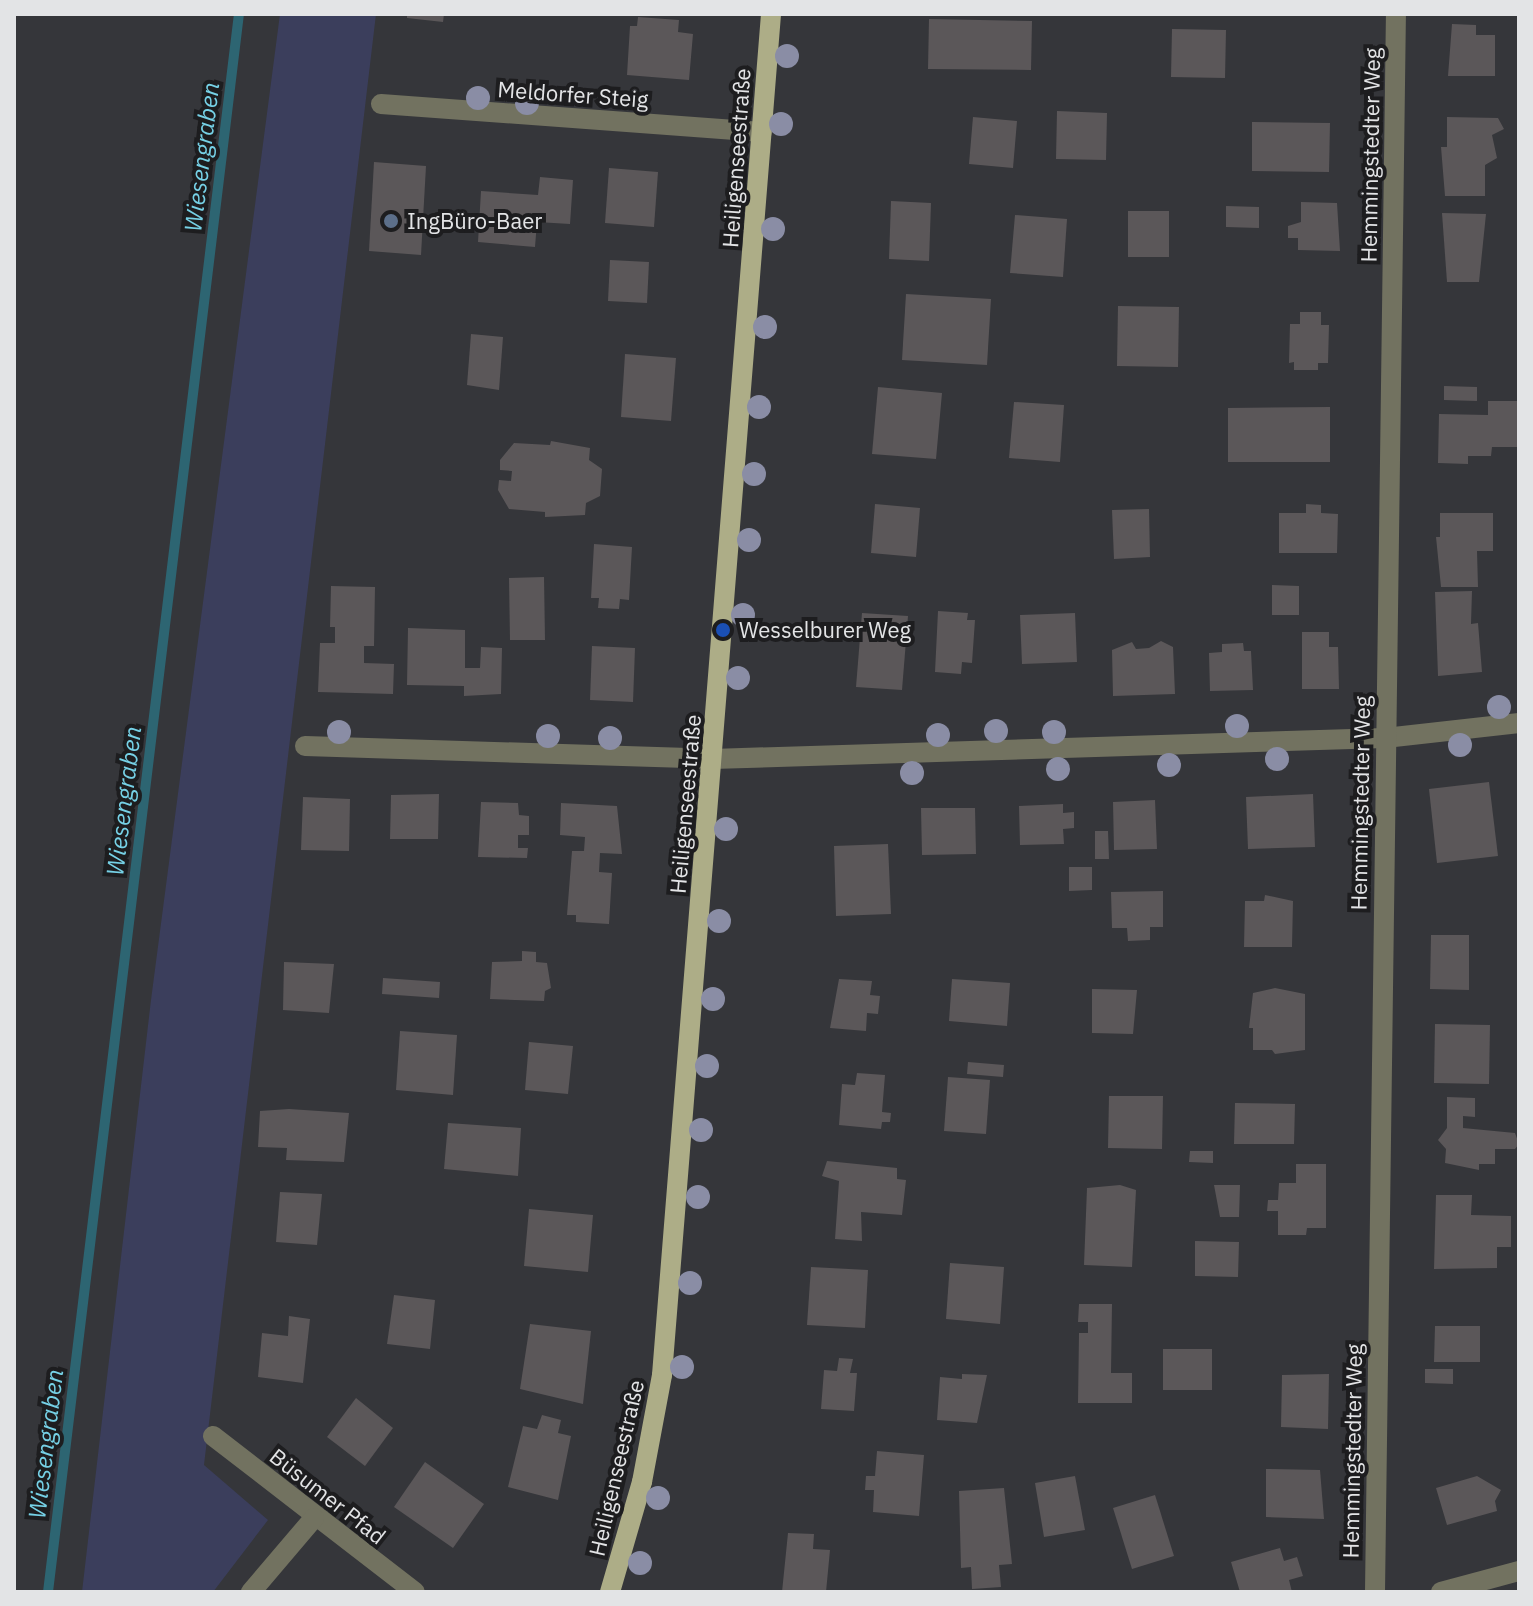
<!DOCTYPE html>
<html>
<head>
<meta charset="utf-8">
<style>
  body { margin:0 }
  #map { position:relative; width:1533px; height:1606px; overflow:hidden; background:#35363a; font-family:"IBM Plex Sans",sans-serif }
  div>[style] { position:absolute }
  .green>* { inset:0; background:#3b3e5c }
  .stream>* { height:10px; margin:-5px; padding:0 5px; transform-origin:5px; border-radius:5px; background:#2d6572 }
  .building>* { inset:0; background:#5b5759 }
  .minor>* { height:20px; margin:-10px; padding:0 10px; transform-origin:10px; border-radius:10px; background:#727260 }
  .major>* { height:20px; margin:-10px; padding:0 10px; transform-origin:10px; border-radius:10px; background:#adad87 }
  .trees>* { width:24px; height:24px; margin:-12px; border-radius:50%; background:#8a8da5 }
  .dots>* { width:22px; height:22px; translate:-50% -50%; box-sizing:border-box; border:4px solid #1d1d1f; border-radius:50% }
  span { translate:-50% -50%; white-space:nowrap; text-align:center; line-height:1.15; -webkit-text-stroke:8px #1d1d1f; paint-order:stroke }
  .street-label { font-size:22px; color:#e3e4e6 }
  .poi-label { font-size:22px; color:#e3e4e6 }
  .left { translate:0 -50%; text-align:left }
  .water-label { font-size:24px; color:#76d1e6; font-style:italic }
  .frame { position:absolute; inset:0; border:16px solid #e3e4e6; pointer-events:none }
</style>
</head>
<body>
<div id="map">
  <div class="green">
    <i style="clip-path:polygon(280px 14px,376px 14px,204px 1465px,268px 1520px,213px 1592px,82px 1592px,151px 1000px)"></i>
  </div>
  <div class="stream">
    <i style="left:48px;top:1592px;width:1590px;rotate:-83.1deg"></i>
  </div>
  <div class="building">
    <i style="clip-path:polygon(407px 14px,444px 14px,443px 22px,407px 18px)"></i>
    <i style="clip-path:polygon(638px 17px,679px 20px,678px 32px,693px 34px,689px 80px,627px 75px,630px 26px,637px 26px)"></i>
    <i style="clip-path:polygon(929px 19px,1032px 21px,1031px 70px,928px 69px)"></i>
    <i style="clip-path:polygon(1452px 24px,1476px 25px,1476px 35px,1495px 35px,1495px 76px,1448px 76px)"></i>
    <i style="clip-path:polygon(1172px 29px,1226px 30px,1225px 78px,1171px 77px)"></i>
    <i style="clip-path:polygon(1057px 111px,1107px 113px,1106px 160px,1056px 159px)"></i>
    <i style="clip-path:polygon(973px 117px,1017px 121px,1013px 168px,969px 164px)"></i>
    <i style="clip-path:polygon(1447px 117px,1498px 118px,1504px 129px,1492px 135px,1497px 158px,1485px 165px,1485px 196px,1445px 196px,1441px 147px,1447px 147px)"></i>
    <i style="clip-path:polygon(1252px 122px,1330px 123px,1329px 172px,1252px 171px)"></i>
    <i style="clip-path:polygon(374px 162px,426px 166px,421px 255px,369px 251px)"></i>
    <i style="clip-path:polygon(609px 168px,658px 172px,654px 227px,605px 223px)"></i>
    <i style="clip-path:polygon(540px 177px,573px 180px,570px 224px,537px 222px,535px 247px,478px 242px,481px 191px,538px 195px)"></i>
    <i style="clip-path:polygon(891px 201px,931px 203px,929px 261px,889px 259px)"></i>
    <i style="clip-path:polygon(1301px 202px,1337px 203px,1340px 251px,1298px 250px,1298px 238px,1288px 238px,1288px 226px,1301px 222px)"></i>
    <i style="clip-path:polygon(1226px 206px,1259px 207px,1259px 228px,1226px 227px)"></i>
    <i style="clip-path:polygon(1128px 211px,1169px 211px,1169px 257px,1128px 257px)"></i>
    <i style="clip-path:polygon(1442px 213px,1486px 214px,1479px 282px,1447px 282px)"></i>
    <i style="clip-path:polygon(1015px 215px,1067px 219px,1063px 277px,1010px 273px)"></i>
    <i style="clip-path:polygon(610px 260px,649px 262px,647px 303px,608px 301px)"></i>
    <i style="clip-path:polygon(906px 294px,991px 299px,987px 365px,902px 360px)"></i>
    <i style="clip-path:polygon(1118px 306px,1179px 307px,1178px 367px,1117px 366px)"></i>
    <i style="clip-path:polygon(1300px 312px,1321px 312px,1321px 325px,1329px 325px,1328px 363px,1318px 363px,1318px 370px,1294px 370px,1294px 362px,1289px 363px,1290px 324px,1300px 324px)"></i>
    <i style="clip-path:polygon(471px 334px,503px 337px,499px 390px,467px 385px)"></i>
    <i style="clip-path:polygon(625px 354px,676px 358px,671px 421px,621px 417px)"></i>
    <i style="clip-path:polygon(1444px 386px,1477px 387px,1477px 401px,1444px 400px)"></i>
    <i style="clip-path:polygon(878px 387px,942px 393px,936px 459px,872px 454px)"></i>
    <i style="clip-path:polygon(1488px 401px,1519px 401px,1519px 447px,1492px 447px,1491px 456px,1468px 456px,1468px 464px,1438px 463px,1439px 414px,1488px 415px)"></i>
    <i style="clip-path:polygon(1014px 402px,1064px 405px,1060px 462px,1009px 458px)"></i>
    <i style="clip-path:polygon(1330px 407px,1330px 462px,1228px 462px,1228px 408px)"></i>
    <i style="clip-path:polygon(551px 441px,590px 448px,589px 460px,602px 469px,600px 496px,586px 503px,585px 515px,545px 517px,545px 512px,509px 509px,498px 490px,499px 480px,511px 481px,512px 471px,500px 470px,500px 460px,514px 443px,550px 445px)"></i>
    <i style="clip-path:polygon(875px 504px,920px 508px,916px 557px,871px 553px)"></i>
    <i style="clip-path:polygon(1306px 504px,1321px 505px,1321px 513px,1338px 514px,1337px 553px,1279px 553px,1279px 513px,1306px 513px)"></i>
    <i style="clip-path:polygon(1149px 509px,1150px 557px,1114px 559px,1112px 510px)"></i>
    <i style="clip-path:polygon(1440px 513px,1493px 513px,1493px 551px,1477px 551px,1478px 587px,1441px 587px,1436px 537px,1440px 537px)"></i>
    <i style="clip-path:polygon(594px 544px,632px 547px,629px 600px,620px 599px,619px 609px,598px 608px,599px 598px,591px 598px)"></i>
    <i style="clip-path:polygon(544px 577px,545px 640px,510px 640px,509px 578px)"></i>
    <i style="clip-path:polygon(1272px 585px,1299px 586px,1299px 615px,1272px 615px)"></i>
    <i style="clip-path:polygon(331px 586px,375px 587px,374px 646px,364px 646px,364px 663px,394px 664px,393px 694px,318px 692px,320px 643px,335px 643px,335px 627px,330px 627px)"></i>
    <i style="clip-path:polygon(1472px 591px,1471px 624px,1478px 623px,1482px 672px,1438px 676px,1435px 592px)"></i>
    <i style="clip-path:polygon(938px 611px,968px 613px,967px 620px,975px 620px,972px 663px,962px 662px,961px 674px,935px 672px)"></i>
    <i style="clip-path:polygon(862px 613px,908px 616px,902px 690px,856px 687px)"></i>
    <i style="clip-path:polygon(1075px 613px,1077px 662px,1022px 664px,1020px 615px)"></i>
    <i style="clip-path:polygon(408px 628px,465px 630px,465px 668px,480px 668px,481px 647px,502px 648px,501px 694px,464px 696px,464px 686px,407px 685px)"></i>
    <i style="clip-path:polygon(1302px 632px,1329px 632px,1329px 647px,1338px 647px,1339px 689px,1302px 689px)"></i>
    <i style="clip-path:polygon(1161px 641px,1173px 647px,1175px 694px,1113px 696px,1112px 650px,1132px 642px,1136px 649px,1149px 648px)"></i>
    <i style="clip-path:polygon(1243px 643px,1244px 651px,1251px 651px,1253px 690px,1210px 691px,1209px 653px,1222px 652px,1222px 644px)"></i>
    <i style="clip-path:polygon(592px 646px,635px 648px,633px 702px,590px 700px)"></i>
    <i style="clip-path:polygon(1489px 782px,1498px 856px,1437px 863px,1429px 789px)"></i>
    <i style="clip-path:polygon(439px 794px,438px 839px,390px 839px,391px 795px)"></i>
    <i style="clip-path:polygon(1313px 794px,1315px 847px,1248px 849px,1246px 797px)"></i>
    <i style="clip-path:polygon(303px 797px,350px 799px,349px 851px,301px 850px)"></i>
    <i style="clip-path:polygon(1155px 800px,1157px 849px,1114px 850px,1113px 802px)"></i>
    <i style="clip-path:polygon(481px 802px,518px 803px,519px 815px,529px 816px,529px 835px,518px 835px,518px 848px,528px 848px,527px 858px,478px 857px)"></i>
    <i style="clip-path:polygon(561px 803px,617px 806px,622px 854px,600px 853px,599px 872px,612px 873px,609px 924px,576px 922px,576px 915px,567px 915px,572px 851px,584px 851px,585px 837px,560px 835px)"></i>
    <i style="clip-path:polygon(1063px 804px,1063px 813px,1074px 812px,1074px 828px,1063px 829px,1064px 844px,1020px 845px,1019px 806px)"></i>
    <i style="clip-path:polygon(921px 808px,975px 808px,976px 854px,922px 855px)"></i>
    <i style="clip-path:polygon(1095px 831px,1108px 831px,1109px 859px,1095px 859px)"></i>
    <i style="clip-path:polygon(888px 844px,891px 914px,836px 916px,834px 846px)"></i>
    <i style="clip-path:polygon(1069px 867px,1092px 867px,1092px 890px,1069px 891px)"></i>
    <i style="clip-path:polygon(1163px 891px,1163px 927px,1150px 927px,1150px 940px,1128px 941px,1127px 928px,1112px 928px,1111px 892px)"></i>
    <i style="clip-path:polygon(1265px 895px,1293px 901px,1292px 947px,1244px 947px,1245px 901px,1264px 901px)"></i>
    <i style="clip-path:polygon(1431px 935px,1469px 935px,1469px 990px,1430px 989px)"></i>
    <i style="clip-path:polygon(522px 951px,536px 952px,536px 962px,547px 963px,551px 988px,545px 991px,544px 1001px,490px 999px,492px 962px,522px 961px)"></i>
    <i style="clip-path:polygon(284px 962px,334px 964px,329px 1013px,283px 1010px)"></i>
    <i style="clip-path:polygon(383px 978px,440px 982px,439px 998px,382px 994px)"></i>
    <i style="clip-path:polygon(839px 979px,872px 981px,870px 995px,880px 996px,878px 1014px,867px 1013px,866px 1031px,830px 1028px)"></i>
    <i style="clip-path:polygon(952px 979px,1010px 983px,1007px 1026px,949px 1021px)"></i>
    <i style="clip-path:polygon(1275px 988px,1305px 994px,1305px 1050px,1275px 1054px,1272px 1050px,1253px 1050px,1253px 1028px,1249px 1028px,1253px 993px)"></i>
    <i style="clip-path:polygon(1092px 989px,1137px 990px,1133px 1034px,1092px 1033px)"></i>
    <i style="clip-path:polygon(1435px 1024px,1490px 1025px,1489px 1084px,1434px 1083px)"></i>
    <i style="clip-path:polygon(400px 1031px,457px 1035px,453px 1095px,396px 1090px)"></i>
    <i style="clip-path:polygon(529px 1042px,573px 1046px,568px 1094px,525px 1090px)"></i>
    <i style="clip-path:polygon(968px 1062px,1004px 1065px,1003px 1077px,967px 1074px)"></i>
    <i style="clip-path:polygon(857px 1073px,885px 1075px,882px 1112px,891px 1113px,890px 1122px,882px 1122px,881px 1129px,839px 1125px,842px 1084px,855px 1085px)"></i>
    <i style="clip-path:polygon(948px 1077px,990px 1080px,986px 1134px,944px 1131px)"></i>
    <i style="clip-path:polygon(1109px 1096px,1163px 1096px,1162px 1149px,1108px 1148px)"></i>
    <i style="clip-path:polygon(1447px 1097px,1475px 1098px,1475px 1117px,1463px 1116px,1463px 1128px,1515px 1133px,1519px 1144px,1515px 1149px,1495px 1149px,1495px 1164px,1479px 1164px,1479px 1170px,1445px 1163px,1446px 1149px,1438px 1140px,1447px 1128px)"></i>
    <i style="clip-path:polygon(1235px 1103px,1295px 1104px,1294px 1144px,1234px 1144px)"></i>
    <i style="clip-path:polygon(289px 1109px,349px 1113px,344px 1162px,286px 1160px,287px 1148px,258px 1147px,260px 1111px)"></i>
    <i style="clip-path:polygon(448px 1123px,521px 1128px,518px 1176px,444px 1169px)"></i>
    <i style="clip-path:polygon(1190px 1151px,1213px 1151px,1213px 1163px,1189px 1162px)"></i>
    <i style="clip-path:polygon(827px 1161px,897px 1168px,897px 1179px,906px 1180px,902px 1215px,861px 1212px,862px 1241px,835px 1239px,839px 1181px,822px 1176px)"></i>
    <i style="clip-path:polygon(1296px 1164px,1326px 1164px,1326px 1228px,1307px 1228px,1306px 1235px,1278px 1235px,1278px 1211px,1267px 1211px,1268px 1200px,1278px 1200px,1279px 1183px,1296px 1183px)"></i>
    <i style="clip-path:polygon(1120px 1185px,1136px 1190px,1132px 1267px,1084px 1265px,1087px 1188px)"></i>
    <i style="clip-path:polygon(1214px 1185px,1240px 1185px,1239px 1217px,1220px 1217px)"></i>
    <i style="clip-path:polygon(280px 1192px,322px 1194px,317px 1245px,276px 1242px)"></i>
    <i style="clip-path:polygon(1436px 1195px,1472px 1195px,1471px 1215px,1511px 1216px,1511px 1247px,1497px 1247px,1497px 1268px,1434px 1269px)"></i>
    <i style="clip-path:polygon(529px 1209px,593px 1215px,588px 1272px,524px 1266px)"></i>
    <i style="clip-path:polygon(1195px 1241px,1239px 1242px,1238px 1277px,1195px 1276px)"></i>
    <i style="clip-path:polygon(950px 1263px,1004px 1267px,1000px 1324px,946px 1319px)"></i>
    <i style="clip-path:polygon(811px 1267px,868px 1270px,865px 1328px,807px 1325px)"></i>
    <i style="clip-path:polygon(394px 1295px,435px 1300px,430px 1349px,387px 1344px)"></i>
    <i style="clip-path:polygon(1079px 1304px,1112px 1304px,1111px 1373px,1132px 1373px,1132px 1403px,1078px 1403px,1079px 1333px,1088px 1333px,1088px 1322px,1078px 1322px)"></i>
    <i style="clip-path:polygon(289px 1316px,310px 1319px,303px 1383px,258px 1377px,262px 1333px,288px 1336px)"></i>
    <i style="clip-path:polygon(530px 1324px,591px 1331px,583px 1404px,520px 1389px)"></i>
    <i style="clip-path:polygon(1435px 1326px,1480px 1326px,1480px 1362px,1434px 1362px)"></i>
    <i style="clip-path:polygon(1163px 1349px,1212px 1349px,1212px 1390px,1163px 1390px)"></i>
    <i style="clip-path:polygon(839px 1358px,853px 1359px,850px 1373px,857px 1373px,854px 1411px,821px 1409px,824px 1370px,837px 1371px)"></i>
    <i style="clip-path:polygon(1425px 1369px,1453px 1369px,1453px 1384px,1425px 1383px)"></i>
    <i style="clip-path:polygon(962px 1374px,987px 1375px,977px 1423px,937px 1420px,940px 1377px,962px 1379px)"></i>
    <i style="clip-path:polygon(1329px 1374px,1328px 1429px,1281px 1427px,1282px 1375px)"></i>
    <i style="clip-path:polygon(356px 1398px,393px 1428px,365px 1466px,327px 1437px)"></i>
    <i style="clip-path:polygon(542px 1415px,561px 1420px,558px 1433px,571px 1436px,558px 1500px,508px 1487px,523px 1426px,537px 1429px)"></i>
    <i style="clip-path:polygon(877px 1451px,924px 1455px,919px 1516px,873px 1512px,874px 1490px,865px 1490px,866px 1476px,875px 1476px)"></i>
    <i style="clip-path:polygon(425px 1462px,484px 1504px,453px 1548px,394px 1507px)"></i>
    <i style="clip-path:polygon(1266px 1469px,1320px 1470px,1324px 1519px,1266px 1517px)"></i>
    <i style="clip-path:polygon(1075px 1476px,1085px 1530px,1044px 1537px,1035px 1483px)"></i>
    <i style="clip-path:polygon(1477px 1476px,1501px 1490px,1495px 1501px,1497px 1511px,1447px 1525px,1436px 1488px)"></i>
    <i style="clip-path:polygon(1004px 1488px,1012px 1564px,999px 1565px,1001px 1587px,972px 1589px,971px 1567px,961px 1568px,959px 1491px)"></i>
    <i style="clip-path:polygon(1155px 1495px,1174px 1556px,1132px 1569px,1113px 1508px)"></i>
    <i style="clip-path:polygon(788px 1533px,814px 1534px,813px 1549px,830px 1550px,826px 1592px,782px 1592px)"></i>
    <i style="clip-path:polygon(1280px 1548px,1284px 1561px,1297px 1557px,1303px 1576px,1289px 1580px,1292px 1592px,1240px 1592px,1231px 1562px)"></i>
  </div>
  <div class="minor">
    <i style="left:381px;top:104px;width:382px;rotate:4.2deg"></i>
    <i style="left:305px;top:746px;width:407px;rotate:1.8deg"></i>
    <i style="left:712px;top:759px;width:673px;rotate:-1.79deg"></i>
    <i style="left:1385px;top:738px;width:135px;rotate:-6.4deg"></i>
    <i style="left:213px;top:1436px;width:255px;rotate:37.7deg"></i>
    <i style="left:251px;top:1592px;width:97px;rotate:-49.6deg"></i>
    <i style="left:1375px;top:1592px;width:1578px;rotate:-89.24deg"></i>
    <i style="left:1441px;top:1592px;width:81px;rotate:-15.1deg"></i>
  </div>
  <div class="major">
    <i style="left:610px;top:1592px;width:115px;rotate:-73.8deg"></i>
    <i style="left:642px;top:1482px;width:109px;rotate:-79.4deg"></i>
    <i style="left:662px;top:1375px;width:1365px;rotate:-85.42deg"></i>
  </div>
  <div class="trees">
    <i style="left:787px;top:56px"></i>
    <i style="left:478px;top:98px"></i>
    <i style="left:527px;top:103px"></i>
    <i style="left:781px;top:124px"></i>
    <i style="left:773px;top:229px"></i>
    <i style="left:765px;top:327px"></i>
    <i style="left:759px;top:407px"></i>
    <i style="left:754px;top:474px"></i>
    <i style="left:749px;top:540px"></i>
    <i style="left:743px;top:615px"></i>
    <i style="left:738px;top:678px"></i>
    <i style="left:1499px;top:707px"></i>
    <i style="left:1237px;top:726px"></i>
    <i style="left:996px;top:731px"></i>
    <i style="left:339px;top:732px"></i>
    <i style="left:1054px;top:732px"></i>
    <i style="left:938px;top:735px"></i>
    <i style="left:548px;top:736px"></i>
    <i style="left:610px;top:738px"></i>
    <i style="left:1460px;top:745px"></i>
    <i style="left:1277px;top:759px"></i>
    <i style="left:1169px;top:765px"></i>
    <i style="left:1058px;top:769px"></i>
    <i style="left:912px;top:773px"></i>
    <i style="left:726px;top:829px"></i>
    <i style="left:719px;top:921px"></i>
    <i style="left:713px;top:999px"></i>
    <i style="left:707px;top:1066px"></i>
    <i style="left:701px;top:1130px"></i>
    <i style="left:698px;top:1197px"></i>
    <i style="left:690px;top:1283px"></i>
    <i style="left:682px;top:1367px"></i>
    <i style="left:658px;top:1498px"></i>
    <i style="left:640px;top:1563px"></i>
  </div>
  <div class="dots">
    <i style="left:391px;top:221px;background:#5c6f8a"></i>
    <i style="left:723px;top:630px;background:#1a4fb4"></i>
  </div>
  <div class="street-label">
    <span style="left:573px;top:94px;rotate:4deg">Meldorfer Steig</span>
    <span style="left:1370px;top:155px;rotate:-89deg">Hemmingstedter Weg</span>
    <span style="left:736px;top:158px;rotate:-86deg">Heiligenseestraße</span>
    <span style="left:1360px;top:803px;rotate:-89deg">Hemmingstedter Weg</span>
    <span style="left:685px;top:804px;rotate:-85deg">Heiligenseestraße</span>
    <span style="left:1352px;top:1451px;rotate:-89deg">Hemmingstedter Weg</span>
    <span style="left:616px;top:1468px;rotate:-77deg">Heiligenseestraße</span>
    <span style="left:328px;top:1496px;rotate:38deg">Büsumer Pfad</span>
  </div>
  <div class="poi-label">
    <span class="left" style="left:407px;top:221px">IngBüro-Baer</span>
    <span class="left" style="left:739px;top:630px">Wesselburer Weg</span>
  </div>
  <div class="water-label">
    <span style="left:202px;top:157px;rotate:-83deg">Wiesengraben</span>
    <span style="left:124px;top:801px;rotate:-83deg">Wiesengraben</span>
    <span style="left:46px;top:1444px;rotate:-83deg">Wiesengraben</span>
  </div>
  <div class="frame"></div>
</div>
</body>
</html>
